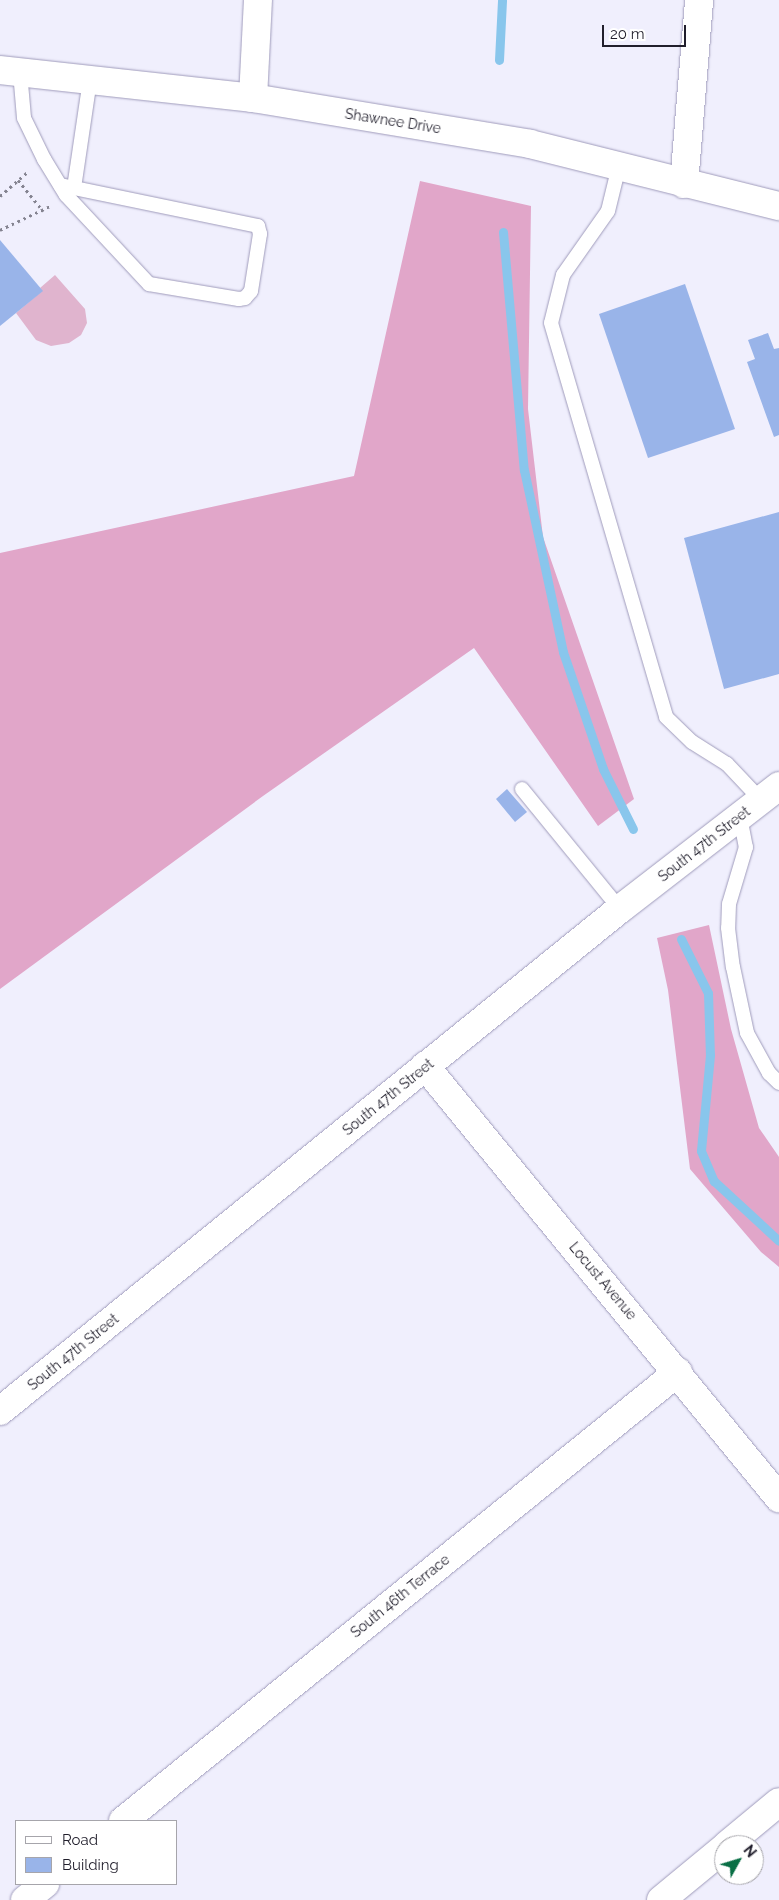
<!DOCTYPE html>
<html>
<head>
<meta charset="utf-8">
<style>
  body { margin:0 }
  #map { position:relative; width:779px; height:1900px; overflow:hidden; background:#f0effd; font-family:Raleway,sans-serif }
  div>[style] { position:absolute }
  .green>* { inset:0; background:#e0b4ce }
  .forest>* { inset:0; background:#e1a6c9 }
  .stream>* { height:9px; margin:-4.5px; padding:0 4.5px; transform-origin:4.5px; border-radius:4.5px; background:#89c6ec }
  .building>* { inset:0; background:#99b4e9 }
  .path>* { height:3px; margin-top:-1.5px; transform-origin:0; background:repeating-linear-gradient(90deg,#848390 0 2.5px,transparent 0 6.5px) }
  .roads { filter:drop-shadow(0 0 1px #9f9bbb) drop-shadow(0 0 1px #9f9bbb) }
  .service>* { height:14px; margin:-7px; padding:0 7px; transform-origin:7px; border-radius:7px; background:#fff }
  .minor>* { height:28px; margin:-14px; padding:0 14px; transform-origin:14px; border-radius:14px; background:#fff }
  .secondary>* { height:28px; margin:-14px; padding:0 14px; transform-origin:14px; border-radius:14px; background:#fff }
  span { translate:-50% -50%; white-space:nowrap; text-align:center; line-height:1.15; -webkit-text-stroke:4px #fff; paint-order:stroke }
  .street-label { font-size:14px; color:#211f2c }
  .legend { position:absolute; left:15px; top:1820px; width:162px; height:65px; box-sizing:border-box; background:#fff; border:1px solid #a6a5ab; margin:0; padding:6px 9px; list-style:none; font-size:15px; color:#211f2c }
  .legend li { display:flex; align-items:center; gap:10px; height:25px }
  .legend b { width:25px; border:1px solid #a6a5ab }
  .north { position:absolute; left:714px; top:1835px; width:50px; height:50px; box-sizing:border-box; background:#fff; border:1px solid #a6a5ab; border-radius:50%; rotate:51deg; font-size:14px; font-weight:700; line-height:20px; text-align:center; color:#211f2c }
  .north::after { content:''; display:block; margin:auto; width:18px; height:22px; background:#096f45; clip-path:polygon(50% 0,100% 100%,50% 72%,0 100%) }
  .scale { position:absolute; left:602px; top:25px; width:84px; height:22px; box-sizing:border-box; border:2px solid #211f2c; border-top:0; padding-left:6px; font-size:15px; line-height:18px; white-space:nowrap; color:#211f2c; -webkit-text-stroke:4px #fff; paint-order:stroke }
</style>
</head>
<body>
<div id="map">
  <div class="green">
    <i style="clip-path:polygon(55px 275px,85px 309px,87px 323px,81px 335px,69px 343px,51px 346px,36px 340px,16px 313px,42px 291px,40px 288px)"></i>
  </div>
  <div class="forest">
    <i style="clip-path:polygon(420px 181px,531px 206px,528px 409px,543px 537px,634px 799px,598px 826px,474px 648px,263px 796px,0 989px,0 553px,354px 476px)"></i>
    <i style="clip-path:polygon(709px 925px,731px 1029px,759px 1128px,779px 1157px,779px 1267px,761px 1252px,690px 1169px,668px 990px,657px 938px)"></i>
  </div>
  <div class="stream">
    <i style="left:499px;top:60px;width:60px;rotate:-87.1deg"></i>
    <i style="left:503px;top:232px;width:239px;rotate:85deg"></i>
    <i style="left:524px;top:470px;width:186px;rotate:77.9deg"></i>
    <i style="left:563px;top:652px;width:124px;rotate:71.1deg"></i>
    <i style="left:603px;top:769px;width:67px;rotate:63.4deg"></i>
    <i style="left:681px;top:939px;width:60px;rotate:63.4deg"></i>
    <i style="left:708px;top:993px;width:62px;rotate:88.2deg"></i>
    <i style="left:710px;top:1055px;width:96px;rotate:95.4deg"></i>
    <i style="left:701px;top:1151px;width:33px;rotate:67deg"></i>
    <i style="left:714px;top:1181px;width:88px;rotate:42.7deg"></i>
  </div>
  <div class="building">
    <i style="clip-path:polygon(0 240px,43px 291px,0 326px)"></i>
    <i style="clip-path:polygon(685px 284px,735px 429px,648px 458px,599px 314px)"></i>
    <i style="clip-path:polygon(768px 333px,774px 349px,779px 348px,779px 435px,774px 437px,747px 362px,755px 359px,748px 340px)"></i>
    <i style="clip-path:polygon(779px 512px,779px 674px,724px 689px,684px 538px)"></i>
    <i style="clip-path:polygon(507px 789px,527px 812px,515px 822px,496px 799px)"></i>
  </div>
  <div class="path">
    <i style="left:18px;top:180px;width:40px;rotate:51deg"></i>
    <i style="left:0;top:196px;width:37px;rotate:-41deg"></i>
    <i style="left:0;top:230px;width:55px;rotate:-25.6deg"></i>
  </div>
  <div class="roads">
    <div class="service">
      <i style="left:20px;top:72px;width:46px;rotate:85deg"></i>
      <i style="left:24px;top:118px;width:46px;rotate:64deg"></i>
      <i style="left:44px;top:159px;width:42px;rotate:58.6deg"></i>
      <i style="left:66px;top:195px;width:122px;rotate:47deg"></i>
      <i style="left:149px;top:284px;width:91px;rotate:9.5deg"></i>
      <i style="left:239px;top:299px;width:6px;rotate:-9deg"></i>
      <i style="left:245px;top:298px;width:9px;rotate:-49deg"></i>
      <i style="left:251px;top:291px;width:58px;rotate:-81deg"></i>
      <i style="left:260px;top:234px;width:8px;rotate:-104deg"></i>
      <i style="left:258px;top:226px;width:202px;rotate:-168.3deg"></i>
      <i style="left:619px;top:166px;width:46px;rotate:103.7deg"></i>
      <i style="left:608px;top:211px;width:78px;rotate:125.1deg"></i>
      <i style="left:563px;top:275px;width:49px;rotate:104deg"></i>
      <i style="left:551px;top:323px;width:410px;rotate:73.7deg"></i>
      <i style="left:666px;top:717px;width:36px;rotate:44deg"></i>
      <i style="left:692px;top:742px;width:41px;rotate:32.2deg"></i>
      <i style="left:727px;top:764px;width:50px;rotate:46.6deg"></i>
      <i style="left:74px;top:188px;width:110px;rotate:-81.6deg"></i>
      <i style="left:522px;top:789px;width:155px;rotate:50.8deg"></i>
      <i style="left:740px;top:817px;width:31px;rotate:79deg"></i>
      <i style="left:746px;top:847px;width:59px;rotate:106.6deg"></i>
      <i style="left:729px;top:904px;width:24px;rotate:92deg"></i>
      <i style="left:728px;top:928px;width:39px;rotate:83deg"></i>
      <i style="left:733px;top:967px;width:67px;rotate:78deg"></i>
      <i style="left:747px;top:1033px;width:46px;rotate:61.2deg"></i>
      <i style="left:769px;top:1073px;width:14px;rotate:45deg"></i>
    </div>
    <div class="minor">
      <i style="left:253px;top:98px;width:98px;rotate:-87.1deg"></i>
      <i style="left:684px;top:184px;width:185px;rotate:-85.3deg"></i>
      <i style="left:425px;top:1066px;width:559px;rotate:50.67deg"></i>
      <i style="left:123px;top:1821px;width:714px;rotate:-38.97deg"></i>
      <i style="left:727px;top:1845px;width:67px;rotate:-39.6deg"></i>
      <i style="left:25px;top:1900px;width:26px;rotate:-39deg"></i>
      <i style="left:661px;top:1900px;width:82px;rotate:-39.5deg"></i>
    </div>
    <div class="secondary">
      <i style="left:0;top:70px;width:255px;rotate:6.3deg"></i>
      <i style="left:253px;top:98px;width:281px;rotate:9.4deg"></i>
      <i style="left:530px;top:144px;width:257px;rotate:14deg"></i>
      <i style="left:0;top:1411px;width:798px;rotate:-39deg"></i>
      <i style="left:620px;top:909px;width:201px;rotate:-37.7deg"></i>
    </div>
  </div>
  <div class="street-label">
    <span style="left:393px;top:121px;rotate:9deg">Shawnee Drive</span>
    <span style="left:704px;top:844px;rotate:-38deg">South 47th Street</span>
    <span style="left:388px;top:1097px;rotate:-39deg">South 47th Street</span>
    <span style="left:603px;top:1281px;rotate:50deg">Locust Avenue</span>
    <span style="left:73px;top:1352px;rotate:-39deg">South 47th Street</span>
    <span style="left:400px;top:1596px;rotate:-39deg">South 46th Terrace</span>
  </div>
  <ul class="legend">
  <li><b style="height:6px;background:#fff"></b>Road</li>
  <li><b style="height:14px;background:#99b4e9"></b>Building</li>
  </ul>
  <div class="north">N</div>
  <div class="scale">20 m</div>
</div>
</body>
</html>
